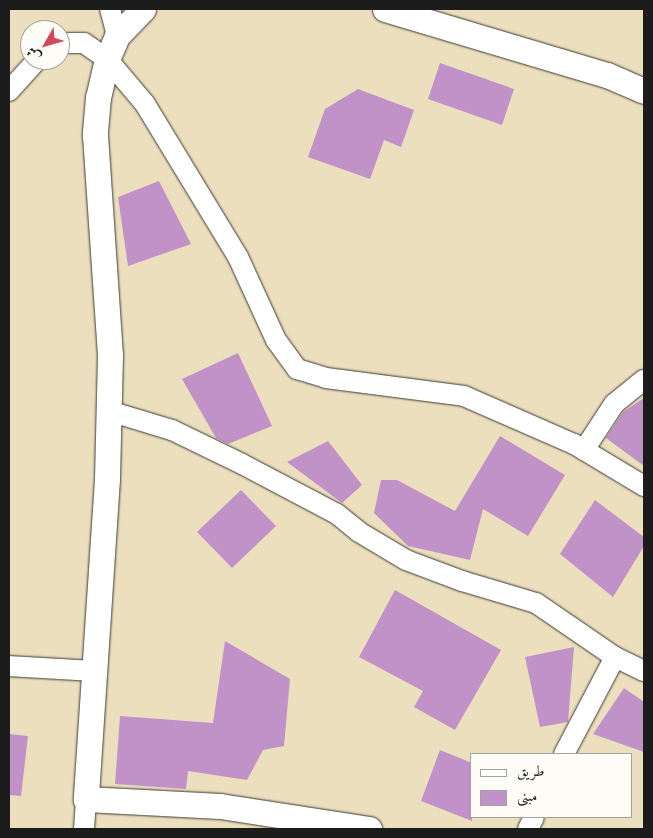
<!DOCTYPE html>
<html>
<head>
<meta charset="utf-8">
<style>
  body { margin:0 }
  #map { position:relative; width:653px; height:838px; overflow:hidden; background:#ecdfbd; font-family:Cardo,Amiri,serif }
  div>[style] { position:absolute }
  .building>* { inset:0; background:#c192c7 }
  .roads { filter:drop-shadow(0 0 1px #3b3934) drop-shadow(0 0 1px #3b3934) }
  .minor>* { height:20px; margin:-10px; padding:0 10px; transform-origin:10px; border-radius:10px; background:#fff }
  .tertiary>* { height:25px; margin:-12.5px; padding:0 12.5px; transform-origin:12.5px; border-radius:12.5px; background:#fff }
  span { translate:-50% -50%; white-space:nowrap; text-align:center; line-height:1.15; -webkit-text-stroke:5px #fdfcf7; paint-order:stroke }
  .frame { position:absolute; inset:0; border:10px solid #1c1c1c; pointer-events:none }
  .legend { position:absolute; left:470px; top:753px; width:162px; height:65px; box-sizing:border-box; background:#fdfcf7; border:1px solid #a3a29f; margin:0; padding:6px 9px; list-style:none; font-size:15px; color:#1c1c1c }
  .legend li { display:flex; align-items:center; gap:10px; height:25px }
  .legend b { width:25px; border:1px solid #a3a29f }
  .north { position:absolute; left:20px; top:20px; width:50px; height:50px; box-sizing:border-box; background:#fdfcf7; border:1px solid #a3a29f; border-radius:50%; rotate:232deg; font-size:14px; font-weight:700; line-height:20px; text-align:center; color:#1c1c1c }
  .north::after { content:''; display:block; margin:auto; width:18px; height:22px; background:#d1495b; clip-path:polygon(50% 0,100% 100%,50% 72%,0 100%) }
</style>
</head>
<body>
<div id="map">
  <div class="building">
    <i style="clip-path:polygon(440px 63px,514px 89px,502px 125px,428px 99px)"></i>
    <i style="clip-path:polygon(358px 89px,414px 110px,401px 147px,384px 140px,370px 179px,308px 157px,325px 109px)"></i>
    <i style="clip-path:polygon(159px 181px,191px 244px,128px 266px,118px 197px)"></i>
    <i style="clip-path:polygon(238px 353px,272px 426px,228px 444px,216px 438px,182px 379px)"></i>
    <i style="clip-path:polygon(644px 398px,644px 466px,606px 438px,623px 412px)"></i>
    <i style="clip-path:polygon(500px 436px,565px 475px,528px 536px,483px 509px,470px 560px,408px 546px,374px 513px,381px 480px,397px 480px,455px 511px)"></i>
    <i style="clip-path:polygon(328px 441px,362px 485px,342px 503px,287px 462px)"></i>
    <i style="clip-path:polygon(241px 490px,276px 526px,232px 568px,197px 532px)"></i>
    <i style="clip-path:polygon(595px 500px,644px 537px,644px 546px,613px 597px,560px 554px)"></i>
    <i style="clip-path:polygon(395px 590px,501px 650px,455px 730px,414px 707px,423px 691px,359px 657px)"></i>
    <i style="clip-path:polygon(225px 641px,290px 679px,284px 746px,263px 750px,247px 780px,188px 771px,186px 789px,115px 784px,120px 716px,213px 723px)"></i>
    <i style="clip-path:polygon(574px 647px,568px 722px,540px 727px,525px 657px)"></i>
    <i style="clip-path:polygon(624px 688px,644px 702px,644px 752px,593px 734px)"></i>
    <i style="clip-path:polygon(9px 734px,28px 736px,21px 796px,9px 795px)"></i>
    <i style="clip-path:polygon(440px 750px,472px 763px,472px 821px,421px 801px)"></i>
  </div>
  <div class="roads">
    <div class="minor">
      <i style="left:110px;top:9px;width:28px;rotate:75deg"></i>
      <i style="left:60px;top:43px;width:24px"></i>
      <i style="left:84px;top:43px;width:28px;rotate:35deg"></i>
      <i style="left:107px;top:59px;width:59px;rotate:49.8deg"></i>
      <i style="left:145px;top:104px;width:179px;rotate:58.7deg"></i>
      <i style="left:238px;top:257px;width:91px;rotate:65.4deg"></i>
      <i style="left:276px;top:340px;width:36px;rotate:54deg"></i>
      <i style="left:297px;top:369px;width:30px;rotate:17deg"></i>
      <i style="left:326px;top:378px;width:139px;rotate:7.4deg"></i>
      <i style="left:464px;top:396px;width:120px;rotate:23.6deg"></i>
      <i style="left:574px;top:444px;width:82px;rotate:31deg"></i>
      <i style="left:9px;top:91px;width:42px;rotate:-47.9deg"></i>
      <i style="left:109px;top:411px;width:66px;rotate:16.8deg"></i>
      <i style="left:172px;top:430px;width:78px;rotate:25.9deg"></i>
      <i style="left:242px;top:464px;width:107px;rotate:27.8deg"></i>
      <i style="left:337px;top:514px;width:28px;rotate:39deg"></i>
      <i style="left:359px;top:532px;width:55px;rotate:30.8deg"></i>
      <i style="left:406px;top:560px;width:60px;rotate:20.6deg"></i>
      <i style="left:462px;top:581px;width:77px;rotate:16.6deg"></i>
      <i style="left:536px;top:603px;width:96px;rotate:34.4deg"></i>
      <i style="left:615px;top:657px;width:110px;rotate:117.7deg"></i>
      <i style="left:584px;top:450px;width:55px;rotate:-56.9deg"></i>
      <i style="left:614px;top:404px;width:38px;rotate:-39deg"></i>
      <i style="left:615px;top:657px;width:32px;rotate:26deg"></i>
      <i style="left:9px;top:666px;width:84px;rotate:3.4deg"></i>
      <i style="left:84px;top:829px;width:30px;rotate:-86deg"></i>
      <i style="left:528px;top:829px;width:13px;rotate:-63deg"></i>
    </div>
    <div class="tertiary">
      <i style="left:143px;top:9px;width:37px;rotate:134deg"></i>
      <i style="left:117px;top:36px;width:25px;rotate:113deg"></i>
      <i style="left:107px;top:59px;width:39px;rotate:103deg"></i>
      <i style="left:98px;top:97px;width:38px;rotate:95deg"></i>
      <i style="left:95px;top:135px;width:221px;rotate:86.1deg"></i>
      <i style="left:110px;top:355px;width:124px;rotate:91.4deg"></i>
      <i style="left:107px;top:479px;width:321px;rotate:93.8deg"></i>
      <i style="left:86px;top:799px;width:134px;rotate:3deg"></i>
      <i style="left:220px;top:806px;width:151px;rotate:8.8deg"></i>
      <i style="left:385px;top:9px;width:232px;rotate:16.6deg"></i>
      <i style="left:607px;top:75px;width:40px;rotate:23.4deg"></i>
    </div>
  </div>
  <div class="frame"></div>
  <ul class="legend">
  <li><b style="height:6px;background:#fff"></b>طريق</li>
  <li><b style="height:14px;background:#c192c7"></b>مبنى</li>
  </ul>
  <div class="north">ش</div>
</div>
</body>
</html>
